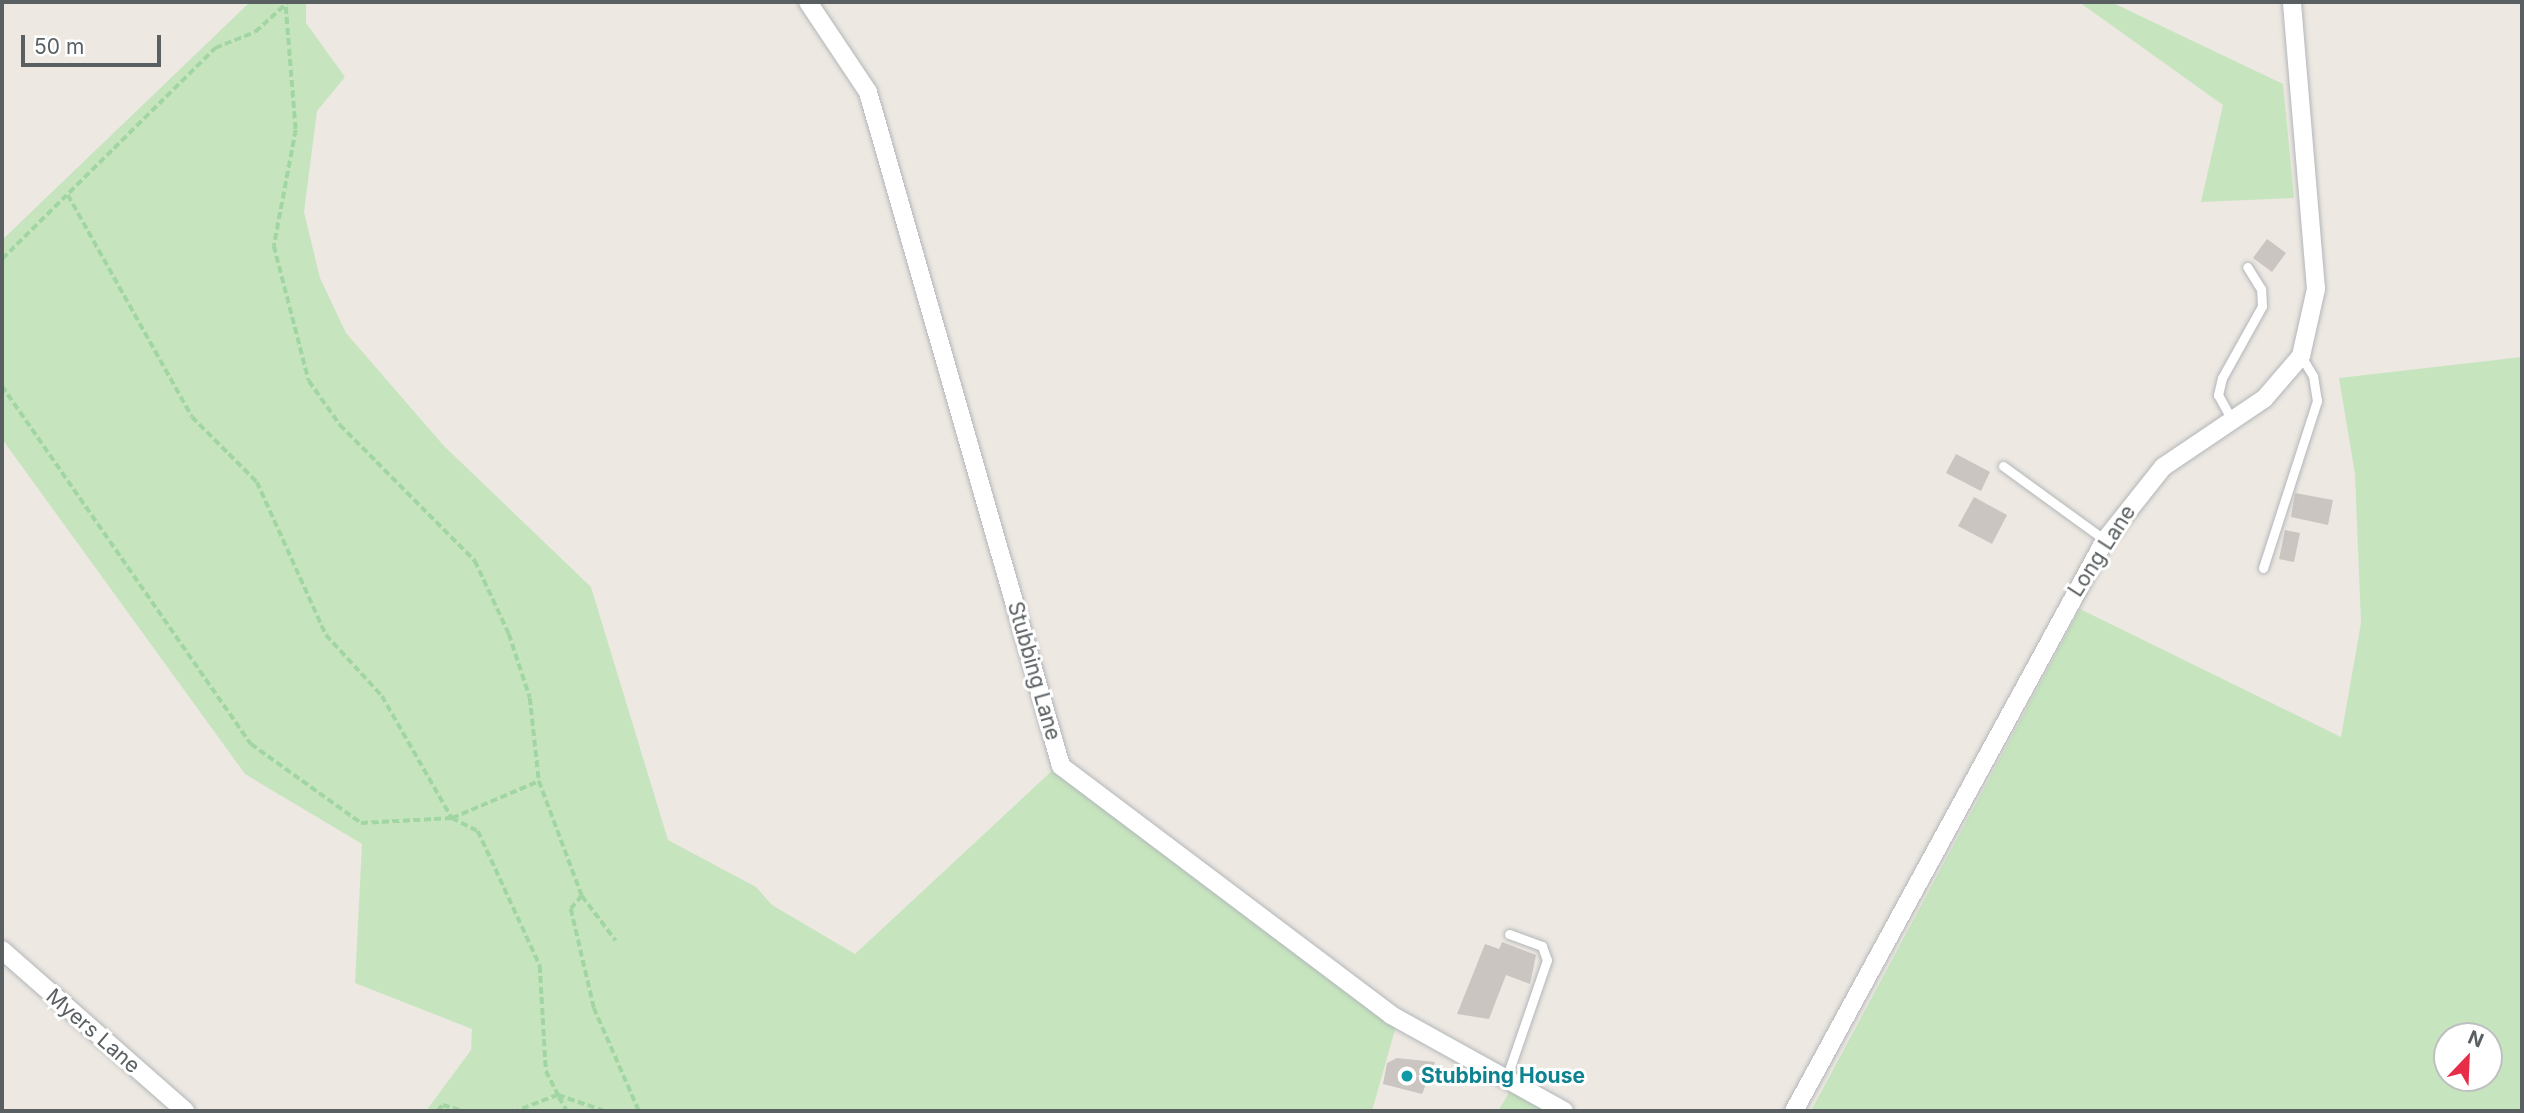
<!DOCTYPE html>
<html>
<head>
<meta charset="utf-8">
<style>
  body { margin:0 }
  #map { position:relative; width:2524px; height:1113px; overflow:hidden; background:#ede8e2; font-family:Inter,sans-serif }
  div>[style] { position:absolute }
  .green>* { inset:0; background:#c6e5be }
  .building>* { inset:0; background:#cac5c1 }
  .path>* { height:3.5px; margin-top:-1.75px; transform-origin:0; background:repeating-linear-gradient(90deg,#a1d6a3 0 7px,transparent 0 10.5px) }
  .roads { filter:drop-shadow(0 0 2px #b2b6b9) drop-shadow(0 0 2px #b2b6b9) }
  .service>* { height:9px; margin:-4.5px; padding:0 4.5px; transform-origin:4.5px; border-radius:4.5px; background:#fff }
  .minor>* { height:18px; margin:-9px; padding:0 9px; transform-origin:9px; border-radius:9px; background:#fff }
  .dots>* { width:19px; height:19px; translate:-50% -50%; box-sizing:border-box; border:4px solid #fff; border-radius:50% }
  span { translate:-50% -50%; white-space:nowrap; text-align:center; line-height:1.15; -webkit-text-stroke:6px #fff; paint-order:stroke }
  .street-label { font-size:21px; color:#5a6062 }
  .culture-label { font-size:21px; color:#0d838f; font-weight:700 }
  .left { translate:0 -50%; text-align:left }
  .frame { position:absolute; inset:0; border:4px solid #5a6062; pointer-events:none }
  .north { position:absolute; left:2433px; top:1022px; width:70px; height:70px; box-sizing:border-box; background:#fff; border:2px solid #bdbfc0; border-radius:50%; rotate:23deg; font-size:19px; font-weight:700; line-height:28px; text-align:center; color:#5a6062 }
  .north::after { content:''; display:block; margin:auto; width:24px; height:32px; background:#e72d48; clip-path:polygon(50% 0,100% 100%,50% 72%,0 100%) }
  .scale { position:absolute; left:21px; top:35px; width:140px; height:32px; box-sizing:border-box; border:4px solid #5a6062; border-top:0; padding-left:9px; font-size:21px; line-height:24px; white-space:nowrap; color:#5a6062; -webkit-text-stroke:5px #fff; paint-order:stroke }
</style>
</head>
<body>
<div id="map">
  <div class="green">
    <i style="clip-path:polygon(250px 2px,306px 2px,306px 23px,345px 77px,317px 111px,304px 212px,320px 278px,346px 333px,444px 446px,591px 587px,668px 840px,756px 887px,772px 905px,855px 954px,1055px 768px,1396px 1026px,1372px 1111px,426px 1111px,471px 1050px,472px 1029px,355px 983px,362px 844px,245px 774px,2px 439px,2px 240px)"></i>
    <i style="clip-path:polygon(2079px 2px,2111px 2px,2283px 84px,2294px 198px,2201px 202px,2223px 105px)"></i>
    <i style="clip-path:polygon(evenodd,2522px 357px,2522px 1111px,1811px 1111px,2080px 609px,2341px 737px,2361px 623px,2355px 474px,2339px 378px,2522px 357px,2447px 1036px,2489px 1036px,2489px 1078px,2447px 1078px,2447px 1036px)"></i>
    <i style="clip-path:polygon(1512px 1088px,1549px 1111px,1498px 1111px)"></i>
  </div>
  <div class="building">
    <i style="clip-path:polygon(2267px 239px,2286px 253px,2272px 272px,2253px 258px)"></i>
    <i style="clip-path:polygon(1956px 454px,1990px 472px,1981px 491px,1946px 473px)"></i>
    <i style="clip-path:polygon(2295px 493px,2333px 500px,2328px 525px,2291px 517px)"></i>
    <i style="clip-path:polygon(1974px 497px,2007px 515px,1992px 544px,1958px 526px)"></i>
    <i style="clip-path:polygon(2285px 530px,2300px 533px,2294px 562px,2279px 559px)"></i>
    <i style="clip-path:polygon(1502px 942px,1536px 955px,1530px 984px,1506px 975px,1489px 1019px,1457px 1014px,1485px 944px,1499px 949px)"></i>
    <i style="clip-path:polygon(1397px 1058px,1435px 1062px,1422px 1094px,1383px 1084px,1387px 1063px)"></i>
  </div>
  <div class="path">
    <i style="left:286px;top:7px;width:123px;rotate:85.4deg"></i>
    <i style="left:296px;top:130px;width:118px;rotate:100.7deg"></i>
    <i style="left:274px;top:246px;width:139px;rotate:75.5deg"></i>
    <i style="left:309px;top:381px;width:54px;rotate:54.8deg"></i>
    <i style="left:340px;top:425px;width:192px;rotate:45.2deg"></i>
    <i style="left:475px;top:561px;width:81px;rotate:65deg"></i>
    <i style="left:509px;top:634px;width:67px;rotate:71.8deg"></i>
    <i style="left:530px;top:698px;width:83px;rotate:83.8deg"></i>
    <i style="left:539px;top:781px;width:123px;rotate:69.5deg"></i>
    <i style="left:582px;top:896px;width:17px;rotate:130deg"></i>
    <i style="left:571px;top:909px;width:102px;rotate:76.9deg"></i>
    <i style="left:594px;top:1008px;width:112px;rotate:66.4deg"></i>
    <i style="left:68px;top:195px;width:254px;rotate:60.8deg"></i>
    <i style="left:192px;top:417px;width:92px;rotate:45deg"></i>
    <i style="left:257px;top:482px;width:168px;rotate:65.7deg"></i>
    <i style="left:326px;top:635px;width:83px;rotate:47.4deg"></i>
    <i style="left:382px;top:696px;width:141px;rotate:60.2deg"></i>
    <i style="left:452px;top:818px;width:95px;rotate:-23deg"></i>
    <i style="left:2px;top:259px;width:300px;rotate:-44.7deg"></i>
    <i style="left:215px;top:48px;width:43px;rotate:-21.8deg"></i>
    <i style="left:255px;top:32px;width:45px;rotate:-42.3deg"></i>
    <i style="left:2px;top:386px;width:436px;rotate:55.2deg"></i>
    <i style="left:251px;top:744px;width:135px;rotate:35.7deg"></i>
    <i style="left:361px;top:823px;width:91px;rotate:-3.1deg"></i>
    <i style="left:452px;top:818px;width:29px;rotate:27deg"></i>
    <i style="left:478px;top:831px;width:149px;rotate:65.3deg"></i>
    <i style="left:540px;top:966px;width:105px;rotate:86.7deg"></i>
    <i style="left:546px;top:1071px;width:27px;rotate:63deg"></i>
    <i style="left:558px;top:1095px;width:44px;rotate:158.7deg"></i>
    <i style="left:582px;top:896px;width:56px;rotate:52.9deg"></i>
    <i style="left:558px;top:1095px;width:50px;rotate:18.8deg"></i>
    <i style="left:559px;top:1097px;width:16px;rotate:60deg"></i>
    <i style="left:437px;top:1111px;width:8px;rotate:-45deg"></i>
    <i style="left:443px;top:1105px;width:21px;rotate:17deg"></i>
  </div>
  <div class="roads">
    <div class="service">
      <i style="left:2232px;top:420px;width:29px;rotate:-119deg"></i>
      <i style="left:2218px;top:395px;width:17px;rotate:-77deg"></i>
      <i style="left:2222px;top:378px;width:82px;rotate:-60.9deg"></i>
      <i style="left:2262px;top:306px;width:17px;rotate:-93deg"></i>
      <i style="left:2261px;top:289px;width:26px;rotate:-122deg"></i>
      <i style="left:2003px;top:466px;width:126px;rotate:36deg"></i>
      <i style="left:2263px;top:568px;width:176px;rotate:-72.1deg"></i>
      <i style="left:2317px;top:401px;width:25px;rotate:-99deg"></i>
      <i style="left:2313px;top:376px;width:23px;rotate:-121deg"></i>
      <i style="left:1506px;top:1079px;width:126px;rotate:-71deg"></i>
      <i style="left:1547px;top:960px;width:15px;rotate:-110deg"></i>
      <i style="left:1542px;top:946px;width:35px;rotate:-160deg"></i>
    </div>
    <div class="minor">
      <i style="left:808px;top:2px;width:108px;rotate:56.3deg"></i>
      <i style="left:868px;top:92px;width:701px;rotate:74.02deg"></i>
      <i style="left:1061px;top:766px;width:413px;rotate:37deg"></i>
      <i style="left:1391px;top:1015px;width:198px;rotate:29deg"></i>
      <i style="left:2px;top:950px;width:244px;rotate:41.3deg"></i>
      <i style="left:1794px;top:1111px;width:650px;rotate:-61.42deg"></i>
      <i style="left:2105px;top:540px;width:93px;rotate:-51.5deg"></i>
      <i style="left:2163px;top:467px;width:122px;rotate:-34deg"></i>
      <i style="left:2264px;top:399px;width:57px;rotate:-49.3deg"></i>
      <i style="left:2301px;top:356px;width:69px;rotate:-77.4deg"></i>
      <i style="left:2316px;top:289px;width:288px;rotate:-94.8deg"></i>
    </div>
  </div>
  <div class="dots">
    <i style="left:1407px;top:1076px;background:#0f9aa8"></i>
  </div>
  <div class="street-label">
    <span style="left:2102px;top:551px;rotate:-57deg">Long Lane</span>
    <span style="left:1034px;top:671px;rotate:74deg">Stubbing Lane</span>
    <span style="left:93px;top:1031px;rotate:41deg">Myers Lane</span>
  </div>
  <div class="culture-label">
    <span class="left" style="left:1421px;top:1076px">Stubbing House</span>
  </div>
  <div class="frame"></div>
  <div class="north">N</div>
  <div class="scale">50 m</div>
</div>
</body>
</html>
